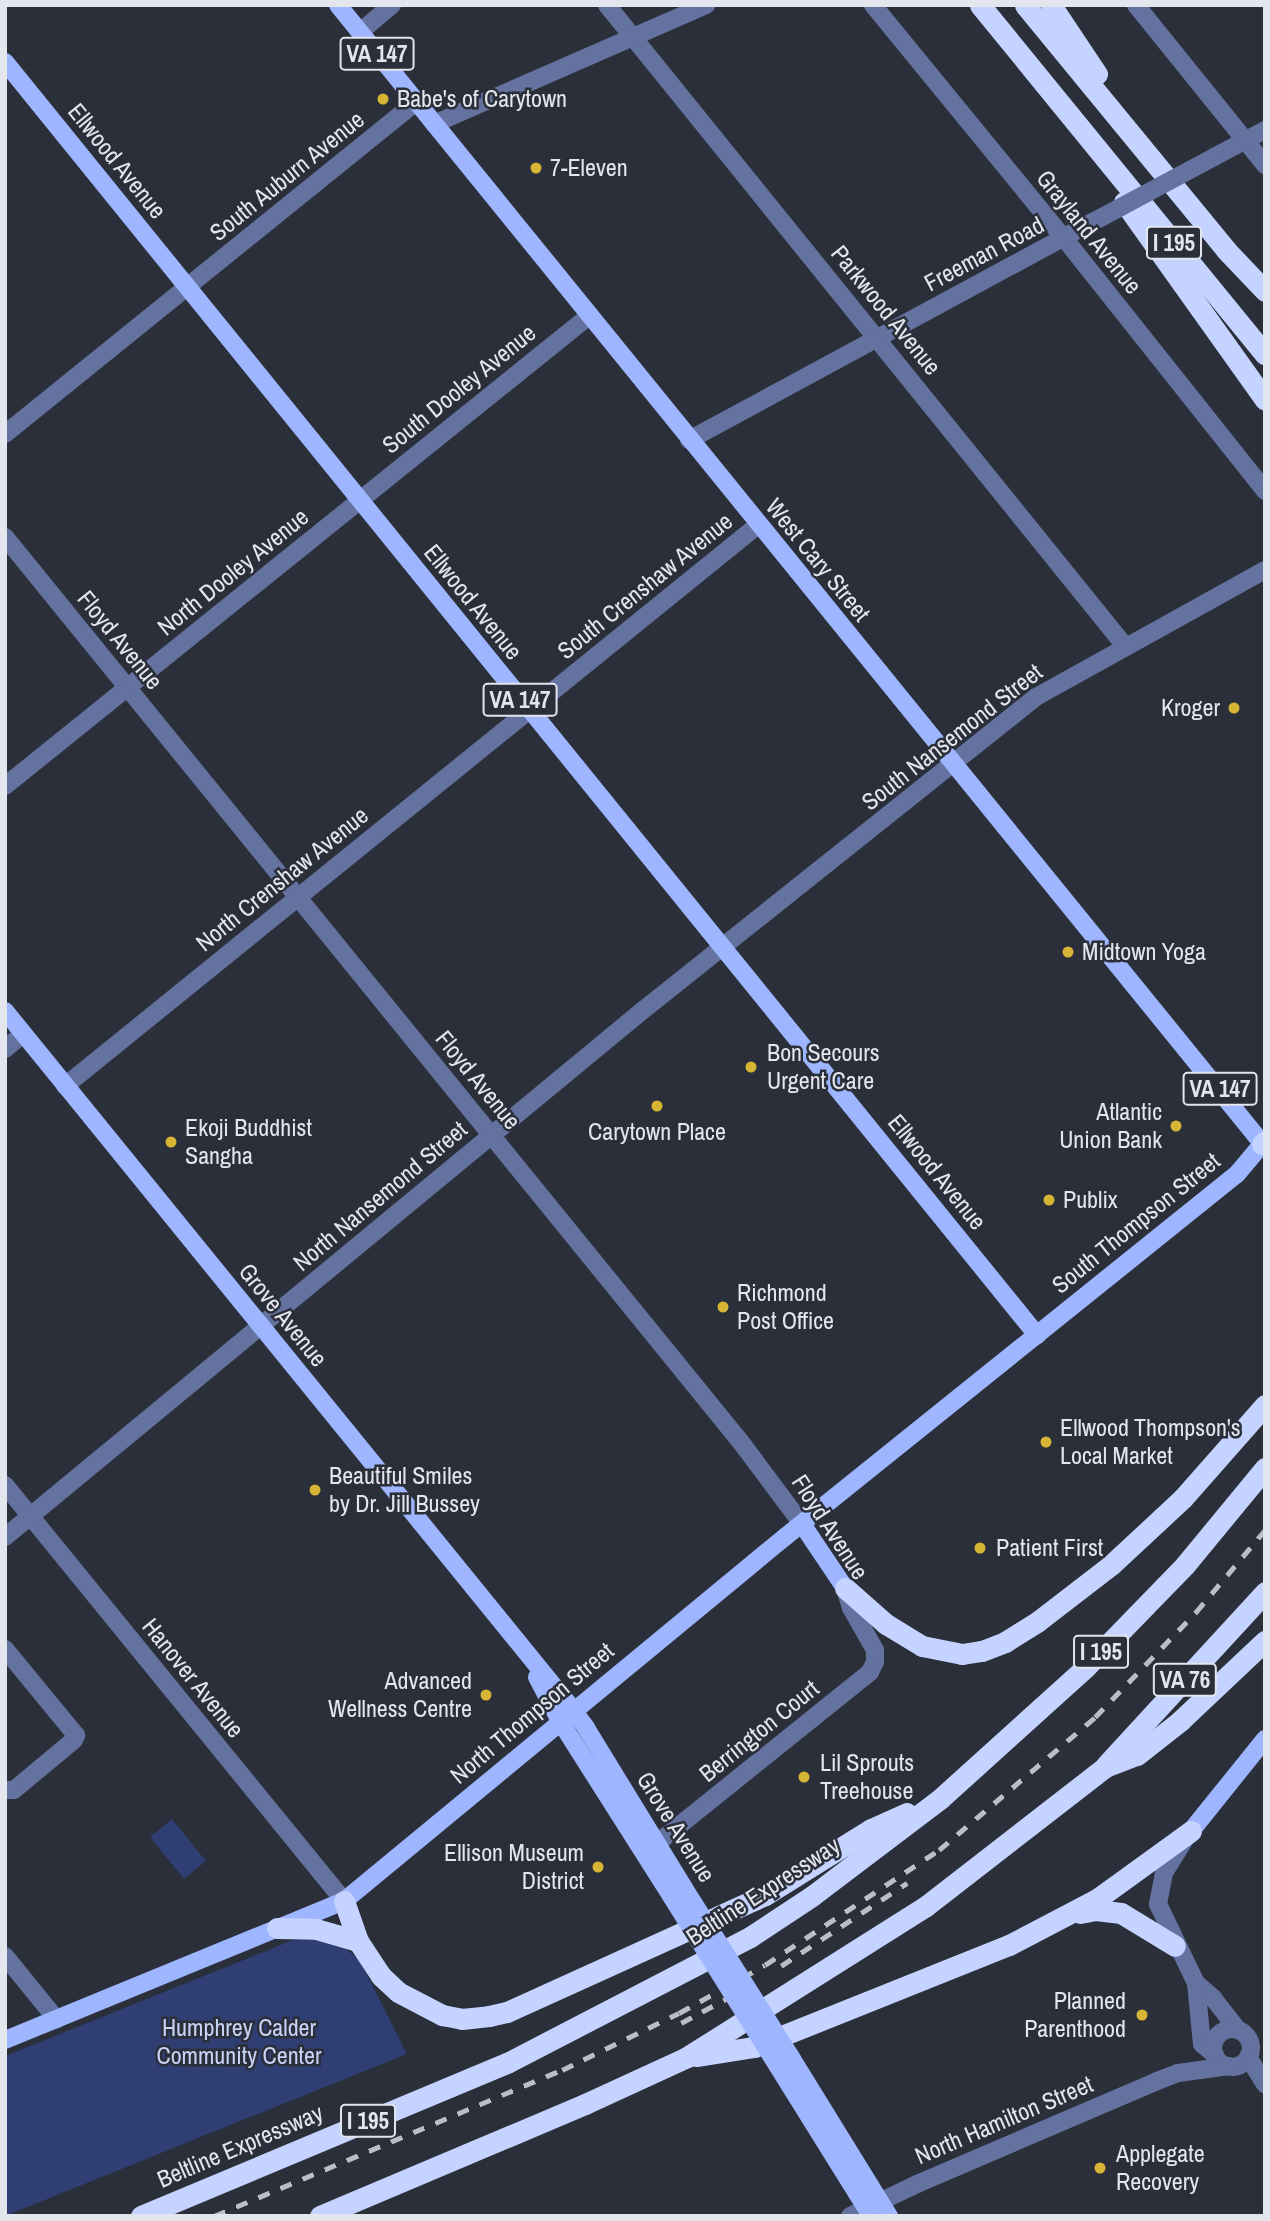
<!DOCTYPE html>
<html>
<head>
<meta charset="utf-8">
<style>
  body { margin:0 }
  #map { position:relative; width:1270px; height:2221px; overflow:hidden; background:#2b2f39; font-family:"Archivo Narrow",sans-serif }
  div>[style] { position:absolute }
  .green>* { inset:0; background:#2f3e73 }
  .minor>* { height:18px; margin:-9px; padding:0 9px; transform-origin:9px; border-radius:9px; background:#64729f }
  .minor>.ring { margin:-9px; padding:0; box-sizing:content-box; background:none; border:18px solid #64729f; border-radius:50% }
  .major>* { height:18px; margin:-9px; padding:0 9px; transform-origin:9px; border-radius:9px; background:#9eb5ff }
  .highway>* { height:21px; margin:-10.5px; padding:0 10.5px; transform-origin:10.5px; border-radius:10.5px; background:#c4d3ff }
  .rail>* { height:4.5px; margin-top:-2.25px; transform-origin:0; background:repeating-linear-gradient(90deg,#bbbec5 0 12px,transparent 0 24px) }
  .minor-bridge>* { height:18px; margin:-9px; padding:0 9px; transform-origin:9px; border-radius:9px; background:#64729f }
  .major-bridge>* { height:18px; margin:-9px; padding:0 9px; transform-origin:9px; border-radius:9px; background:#9eb5ff }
  .dots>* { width:19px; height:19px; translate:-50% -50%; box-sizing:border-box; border:4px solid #2b2f39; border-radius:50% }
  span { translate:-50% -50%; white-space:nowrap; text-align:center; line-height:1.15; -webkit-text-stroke:5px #2b2f39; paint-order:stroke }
  .shield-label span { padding:2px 5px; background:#2b2f39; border:2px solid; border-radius:5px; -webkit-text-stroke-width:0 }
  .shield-label { font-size:23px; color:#e4e6ed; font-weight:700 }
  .poi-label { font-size:24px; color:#e4e6ed }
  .left { translate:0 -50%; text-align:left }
  .right { translate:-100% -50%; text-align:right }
  .street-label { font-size:24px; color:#e4e6ed }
  .park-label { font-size:24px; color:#c7d3f7 }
  .frame { position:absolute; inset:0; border:7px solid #e4e6ed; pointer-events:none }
</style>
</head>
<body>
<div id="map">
  <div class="green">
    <i style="clip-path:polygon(172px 1819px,206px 1861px,184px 1879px,150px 1837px)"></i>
    <i style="clip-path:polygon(293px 1940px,316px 1940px,343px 1947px,359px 1959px,407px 2054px,5px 2216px,5px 2056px)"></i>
  </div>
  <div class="minor">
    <i style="left:607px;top:5px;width:824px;rotate:51.06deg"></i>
    <i style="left:873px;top:5px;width:301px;rotate:50.7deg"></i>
    <i style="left:1064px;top:238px;width:323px;rotate:51.5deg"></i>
    <i style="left:1136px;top:5px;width:206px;rotate:51.1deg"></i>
    <i style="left:360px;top:32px;width:42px;rotate:-40.2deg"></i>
    <i style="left:434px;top:124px;width:297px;rotate:-23.6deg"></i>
    <i style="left:1214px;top:157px;width:58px;rotate:-27.9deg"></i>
    <i style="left:5px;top:434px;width:528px;rotate:-38.93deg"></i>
    <i style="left:689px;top:440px;width:457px;rotate:-28.4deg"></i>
    <i style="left:5px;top:537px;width:1165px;rotate:50.89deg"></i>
    <i style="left:740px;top:1441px;width:104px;rotate:53.2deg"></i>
    <i style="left:5px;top:786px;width:750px;rotate:-38.83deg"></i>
    <i style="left:5px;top:1049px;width:23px;rotate:-40deg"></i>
    <i style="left:65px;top:1086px;width:892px;rotate:-38.99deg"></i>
    <i style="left:5px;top:1485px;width:537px;rotate:50.82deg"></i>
    <i style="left:5px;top:1537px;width:826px;rotate:-39.55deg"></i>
    <i style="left:642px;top:1011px;width:504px;rotate:-38.55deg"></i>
    <i style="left:1036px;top:697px;width:262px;rotate:-29deg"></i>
    <i style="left:5px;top:1649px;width:112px;rotate:50.5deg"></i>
    <i style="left:76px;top:1735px;width:5px;rotate:112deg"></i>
    <i style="left:74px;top:1740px;width:78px;rotate:140.2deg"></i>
    <i style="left:14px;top:1790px;width:9px;rotate:180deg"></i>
    <i style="left:1187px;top:1836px;width:44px;rotate:121.9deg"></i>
    <i style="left:1164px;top:1873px;width:32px;rotate:101deg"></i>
    <i style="left:1158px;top:1904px;width:88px;rotate:64.3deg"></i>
    <i style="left:1196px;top:1983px;width:23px;rotate:41deg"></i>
    <i style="left:1213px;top:1998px;width:41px;rotate:52deg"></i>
    <i style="left:645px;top:1853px;width:289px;rotate:-38.8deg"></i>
    <i style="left:870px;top:1672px;width:11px;rotate:-63deg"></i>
    <i style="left:875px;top:1662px;width:12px;rotate:-90deg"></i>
    <i style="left:875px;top:1650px;width:48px;rotate:-119.7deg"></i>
    <i style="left:851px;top:1608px;width:21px;rotate:-107deg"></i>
    <i style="left:5px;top:1956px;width:82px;rotate:50.9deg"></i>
    <i style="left:1196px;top:1983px;width:61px;rotate:84.4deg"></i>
    <i style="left:1202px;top:2044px;width:17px;rotate:40deg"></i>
    <i class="ring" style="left:1213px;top:2029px;width:20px;height:20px"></i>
    <i style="left:1248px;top:2057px;width:32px;rotate:58deg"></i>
    <i style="left:850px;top:2216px;width:74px;rotate:-25.5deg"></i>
    <i style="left:917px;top:2184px;width:261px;rotate:-23.2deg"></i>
    <i style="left:1157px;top:2081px;width:22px;rotate:-21deg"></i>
    <i style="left:1178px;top:2073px;width:52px;rotate:-7.7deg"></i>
  </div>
  <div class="major">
    <i style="left:338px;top:5px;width:1471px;rotate:50.93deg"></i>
    <i style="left:5px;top:62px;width:1639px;rotate:50.97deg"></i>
    <i style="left:5px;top:1011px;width:889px;rotate:50.89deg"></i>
    <i style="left:566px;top:1701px;width:34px;rotate:53deg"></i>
    <i style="left:586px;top:1728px;width:188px;rotate:58.5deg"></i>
    <i style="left:802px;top:1524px;width:77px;rotate:56.1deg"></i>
    <i style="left:537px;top:1677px;width:50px;rotate:62.4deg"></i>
    <i style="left:560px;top:1721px;width:207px;rotate:57.6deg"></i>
    <i style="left:1191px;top:1831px;width:118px;rotate:-51.2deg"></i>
    <i style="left:5px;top:2040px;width:366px;rotate:-22.3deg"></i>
    <i style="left:344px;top:1901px;width:572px;rotate:-39.54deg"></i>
    <i style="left:785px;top:1537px;width:580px;rotate:-38.77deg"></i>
    <i style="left:1237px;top:1174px;width:39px;rotate:-50deg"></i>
    <i style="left:792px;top:2059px;width:185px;rotate:58.3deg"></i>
    <i style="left:777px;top:2065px;width:178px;rotate:58.1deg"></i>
  </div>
  <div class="highway">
    <i style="left:980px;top:5px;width:451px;rotate:50.8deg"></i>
    <i style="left:1025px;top:5px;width:317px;rotate:50.6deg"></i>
    <i style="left:1226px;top:250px;width:57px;rotate:46.4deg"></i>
    <i style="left:1051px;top:5px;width:83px;rotate:56.3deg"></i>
    <i style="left:1124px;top:202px;width:243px;rotate:54.5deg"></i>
    <i style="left:1262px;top:1144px;width:4px;rotate:-45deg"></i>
    <i style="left:845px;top:1588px;width:55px;rotate:41.3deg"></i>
    <i style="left:886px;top:1624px;width:42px;rotate:31.4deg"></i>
    <i style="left:922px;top:1646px;width:41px;rotate:11.3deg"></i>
    <i style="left:962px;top:1654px;width:20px;rotate:-9deg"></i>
    <i style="left:982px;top:1651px;width:25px;rotate:-21deg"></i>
    <i style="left:1005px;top:1642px;width:38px;rotate:-32deg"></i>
    <i style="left:1037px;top:1622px;width:93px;rotate:-37.6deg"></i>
    <i style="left:1111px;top:1565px;width:98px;rotate:-42.9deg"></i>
    <i style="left:1183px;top:1498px;width:124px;rotate:-48.6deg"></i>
    <i style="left:1106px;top:1765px;width:235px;rotate:-47.4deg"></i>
    <i style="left:344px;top:1901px;width:42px;rotate:70.7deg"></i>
    <i style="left:358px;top:1941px;width:42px;rotate:56.7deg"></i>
    <i style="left:381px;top:1976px;width:23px;rotate:43deg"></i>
    <i style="left:398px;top:1992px;width:50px;rotate:27.6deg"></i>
    <i style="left:442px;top:2015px;width:20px;rotate:11deg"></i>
    <i style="left:462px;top:2019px;width:27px;rotate:-6deg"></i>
    <i style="left:489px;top:2016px;width:18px;rotate:-13deg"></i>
    <i style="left:507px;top:2012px;width:283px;rotate:-24.4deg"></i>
    <i style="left:765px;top:1895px;width:125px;rotate:-31.9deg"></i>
    <i style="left:871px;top:1829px;width:39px;rotate:-24deg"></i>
    <i style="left:1080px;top:1913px;width:16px;rotate:-11deg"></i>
    <i style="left:1096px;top:1910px;width:25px;rotate:7deg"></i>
    <i style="left:1121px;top:1913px;width:63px;rotate:31.4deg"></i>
    <i style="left:277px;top:1928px;width:39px;rotate:1deg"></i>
    <i style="left:316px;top:1929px;width:44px;rotate:15.9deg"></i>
    <i style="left:696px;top:2056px;width:59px;rotate:-8.8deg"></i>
    <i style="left:754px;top:2047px;width:275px;rotate:-21.8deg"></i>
    <i style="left:1009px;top:1945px;width:99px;rotate:-27.6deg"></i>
    <i style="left:1097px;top:1899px;width:116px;rotate:-35.9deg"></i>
    <i style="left:141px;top:2216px;width:397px;rotate:-22.7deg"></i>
    <i style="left:507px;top:2063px;width:274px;rotate:-27.4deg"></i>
    <i style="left:750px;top:1937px;width:74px;rotate:-33.5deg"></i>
    <i style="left:812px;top:1896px;width:162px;rotate:-37.2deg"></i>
    <i style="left:941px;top:1798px;width:194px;rotate:-42.1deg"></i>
    <i style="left:1085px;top:1668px;width:144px;rotate:-45.8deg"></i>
    <i style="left:1185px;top:1565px;width:126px;rotate:-50.5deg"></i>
    <i style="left:320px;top:2216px;width:288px;rotate:-22.9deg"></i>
    <i style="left:585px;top:2104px;width:112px;rotate:-24.7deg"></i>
    <i style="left:687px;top:2057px;width:283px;rotate:-32.3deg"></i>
    <i style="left:926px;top:1906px;width:227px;rotate:-37.8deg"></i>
    <i style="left:1105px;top:1767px;width:34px;rotate:-21deg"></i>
    <i style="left:1137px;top:1755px;width:55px;rotate:-38.3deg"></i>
    <i style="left:1180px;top:1721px;width:117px;rotate:-43.3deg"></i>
  </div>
  <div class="rail">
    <i style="left:781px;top:1966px;width:151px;rotate:-33.4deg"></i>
    <i style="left:681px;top:2023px;width:59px;rotate:-28.3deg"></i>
    <i style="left:214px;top:2216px;width:377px;rotate:-22.8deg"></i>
    <i style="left:562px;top:2070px;width:130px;rotate:-26deg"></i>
    <i style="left:679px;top:2013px;width:98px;rotate:-29.2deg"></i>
    <i style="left:765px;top:1965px;width:209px;rotate:-33.5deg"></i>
    <i style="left:939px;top:1850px;width:205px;rotate:-40.4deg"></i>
    <i style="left:1095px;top:1717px;width:146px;rotate:-46.1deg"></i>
    <i style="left:1196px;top:1612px;width:107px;rotate:-49.9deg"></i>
  </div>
  <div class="minor-bridge">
    <i style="left:1091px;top:223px;width:140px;rotate:-28.2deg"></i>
  </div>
  <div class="major-bridge">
    <i style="left:684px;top:1888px;width:202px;rotate:57.7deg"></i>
    <i style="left:671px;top:1896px;width:199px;rotate:57.9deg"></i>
  </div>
  <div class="dots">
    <i style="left:383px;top:99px;background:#d6b534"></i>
    <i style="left:536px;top:168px;background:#d6b534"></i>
    <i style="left:1234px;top:708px;background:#d6b534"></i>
    <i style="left:1068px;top:952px;background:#d6b534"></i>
    <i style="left:751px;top:1067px;background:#d6b534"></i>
    <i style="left:657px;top:1106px;background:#d6b534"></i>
    <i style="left:1176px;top:1126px;background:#d6b534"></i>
    <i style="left:171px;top:1142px;background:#d6b534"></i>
    <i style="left:1049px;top:1200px;background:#d6b534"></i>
    <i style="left:723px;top:1307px;background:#d6b534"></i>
    <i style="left:1046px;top:1442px;background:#d6b534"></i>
    <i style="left:315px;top:1490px;background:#d6b534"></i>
    <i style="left:980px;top:1548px;background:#d6b534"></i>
    <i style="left:486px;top:1695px;background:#d6b534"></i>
    <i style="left:804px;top:1777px;background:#d6b534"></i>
    <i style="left:598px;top:1867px;background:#d6b534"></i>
    <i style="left:1142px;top:2015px;background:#d6b534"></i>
    <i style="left:1100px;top:2168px;background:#d6b534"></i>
  </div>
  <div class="shield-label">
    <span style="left:377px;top:54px">VA 147</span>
    <span style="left:1174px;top:243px">I 195</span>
    <span style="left:520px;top:700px">VA 147</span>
    <span style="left:1220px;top:1089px">VA 147</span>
    <span style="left:1101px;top:1652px">I 195</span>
    <span style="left:1185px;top:1680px">VA 76</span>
    <span style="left:368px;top:2121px">I 195</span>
  </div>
  <div class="poi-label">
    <span class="left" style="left:397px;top:99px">Babe's of Carytown</span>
    <span class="left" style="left:550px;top:168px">7-Eleven</span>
    <span class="right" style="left:1220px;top:708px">Kroger</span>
    <span class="left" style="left:1082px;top:952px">Midtown Yoga</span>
    <span class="left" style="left:767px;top:1067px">Bon Secours<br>Urgent Care</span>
    <span class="right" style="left:1162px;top:1126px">Atlantic<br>Union Bank</span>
    <span class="left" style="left:185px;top:1142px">Ekoji Buddhist<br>Sangha</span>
    <span style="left:657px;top:1132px">Carytown Place</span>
    <span class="left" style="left:1063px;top:1200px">Publix</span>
    <span class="left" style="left:737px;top:1307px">Richmond<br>Post Office</span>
    <span class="left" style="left:1060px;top:1442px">Ellwood Thompson's<br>Local Market</span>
    <span class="left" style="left:329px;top:1490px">Beautiful Smiles<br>by Dr. Jill Bussey</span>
    <span class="left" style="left:996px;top:1548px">Patient First</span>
    <span class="right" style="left:472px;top:1695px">Advanced<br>Wellness Centre</span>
    <span class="left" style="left:820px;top:1777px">Lil Sprouts<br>Treehouse</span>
    <span class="right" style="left:584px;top:1867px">Ellison Museum<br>District</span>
    <span class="right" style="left:1126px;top:2015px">Planned<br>Parenthood</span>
    <span class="left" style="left:1116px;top:2168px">Applegate<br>Recovery</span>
  </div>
  <div class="street-label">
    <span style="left:117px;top:161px;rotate:51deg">Ellwood Avenue</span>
    <span style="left:287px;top:176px;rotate:-39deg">South Auburn Avenue</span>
    <span style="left:1089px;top:232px;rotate:51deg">Grayland Avenue</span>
    <span style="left:984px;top:254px;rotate:-28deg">Freeman Road</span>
    <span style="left:886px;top:310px;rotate:51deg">Parkwood Avenue</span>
    <span style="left:459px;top:389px;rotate:-39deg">South Dooley Avenue</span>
    <span style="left:818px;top:560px;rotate:51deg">West Cary Street</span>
    <span style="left:233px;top:572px;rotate:-39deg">North Dooley Avenue</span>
    <span style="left:645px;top:586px;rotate:-39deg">South Crenshaw Avenue</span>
    <span style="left:473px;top:602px;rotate:51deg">Ellwood Avenue</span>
    <span style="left:120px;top:640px;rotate:51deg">Floyd Avenue</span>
    <span style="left:952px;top:737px;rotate:-38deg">South Nansemond Street</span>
    <span style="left:282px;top:879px;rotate:-39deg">North Crenshaw Avenue</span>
    <span style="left:478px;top:1080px;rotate:51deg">Floyd Avenue</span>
    <span style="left:937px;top:1172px;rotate:51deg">Ellwood Avenue</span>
    <span style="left:380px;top:1196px;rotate:-40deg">North Nansemond Street</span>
    <span style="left:1136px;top:1223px;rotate:-39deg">South Thompson Street</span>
    <span style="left:283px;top:1315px;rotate:51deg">Grove Avenue</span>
    <span style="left:830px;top:1527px;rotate:57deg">Floyd Avenue</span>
    <span style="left:193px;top:1678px;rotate:51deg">Hanover Avenue</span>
    <span style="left:532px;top:1713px;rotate:-40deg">North Thompson Street</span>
    <span style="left:759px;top:1731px;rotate:-39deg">Berrington Court</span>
    <span style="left:676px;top:1827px;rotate:58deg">Grove Avenue</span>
    <span style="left:763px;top:1891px;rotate:-33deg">Beltline Expressway</span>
    <span style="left:1004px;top:2120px;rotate:-23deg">North Hamilton Street</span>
    <span style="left:240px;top:2146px;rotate:-23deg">Beltline Expressway</span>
  </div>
  <div class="park-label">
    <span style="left:239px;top:2042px">Humphrey Calder<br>Community Center</span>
  </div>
  <div class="frame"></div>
</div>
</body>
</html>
